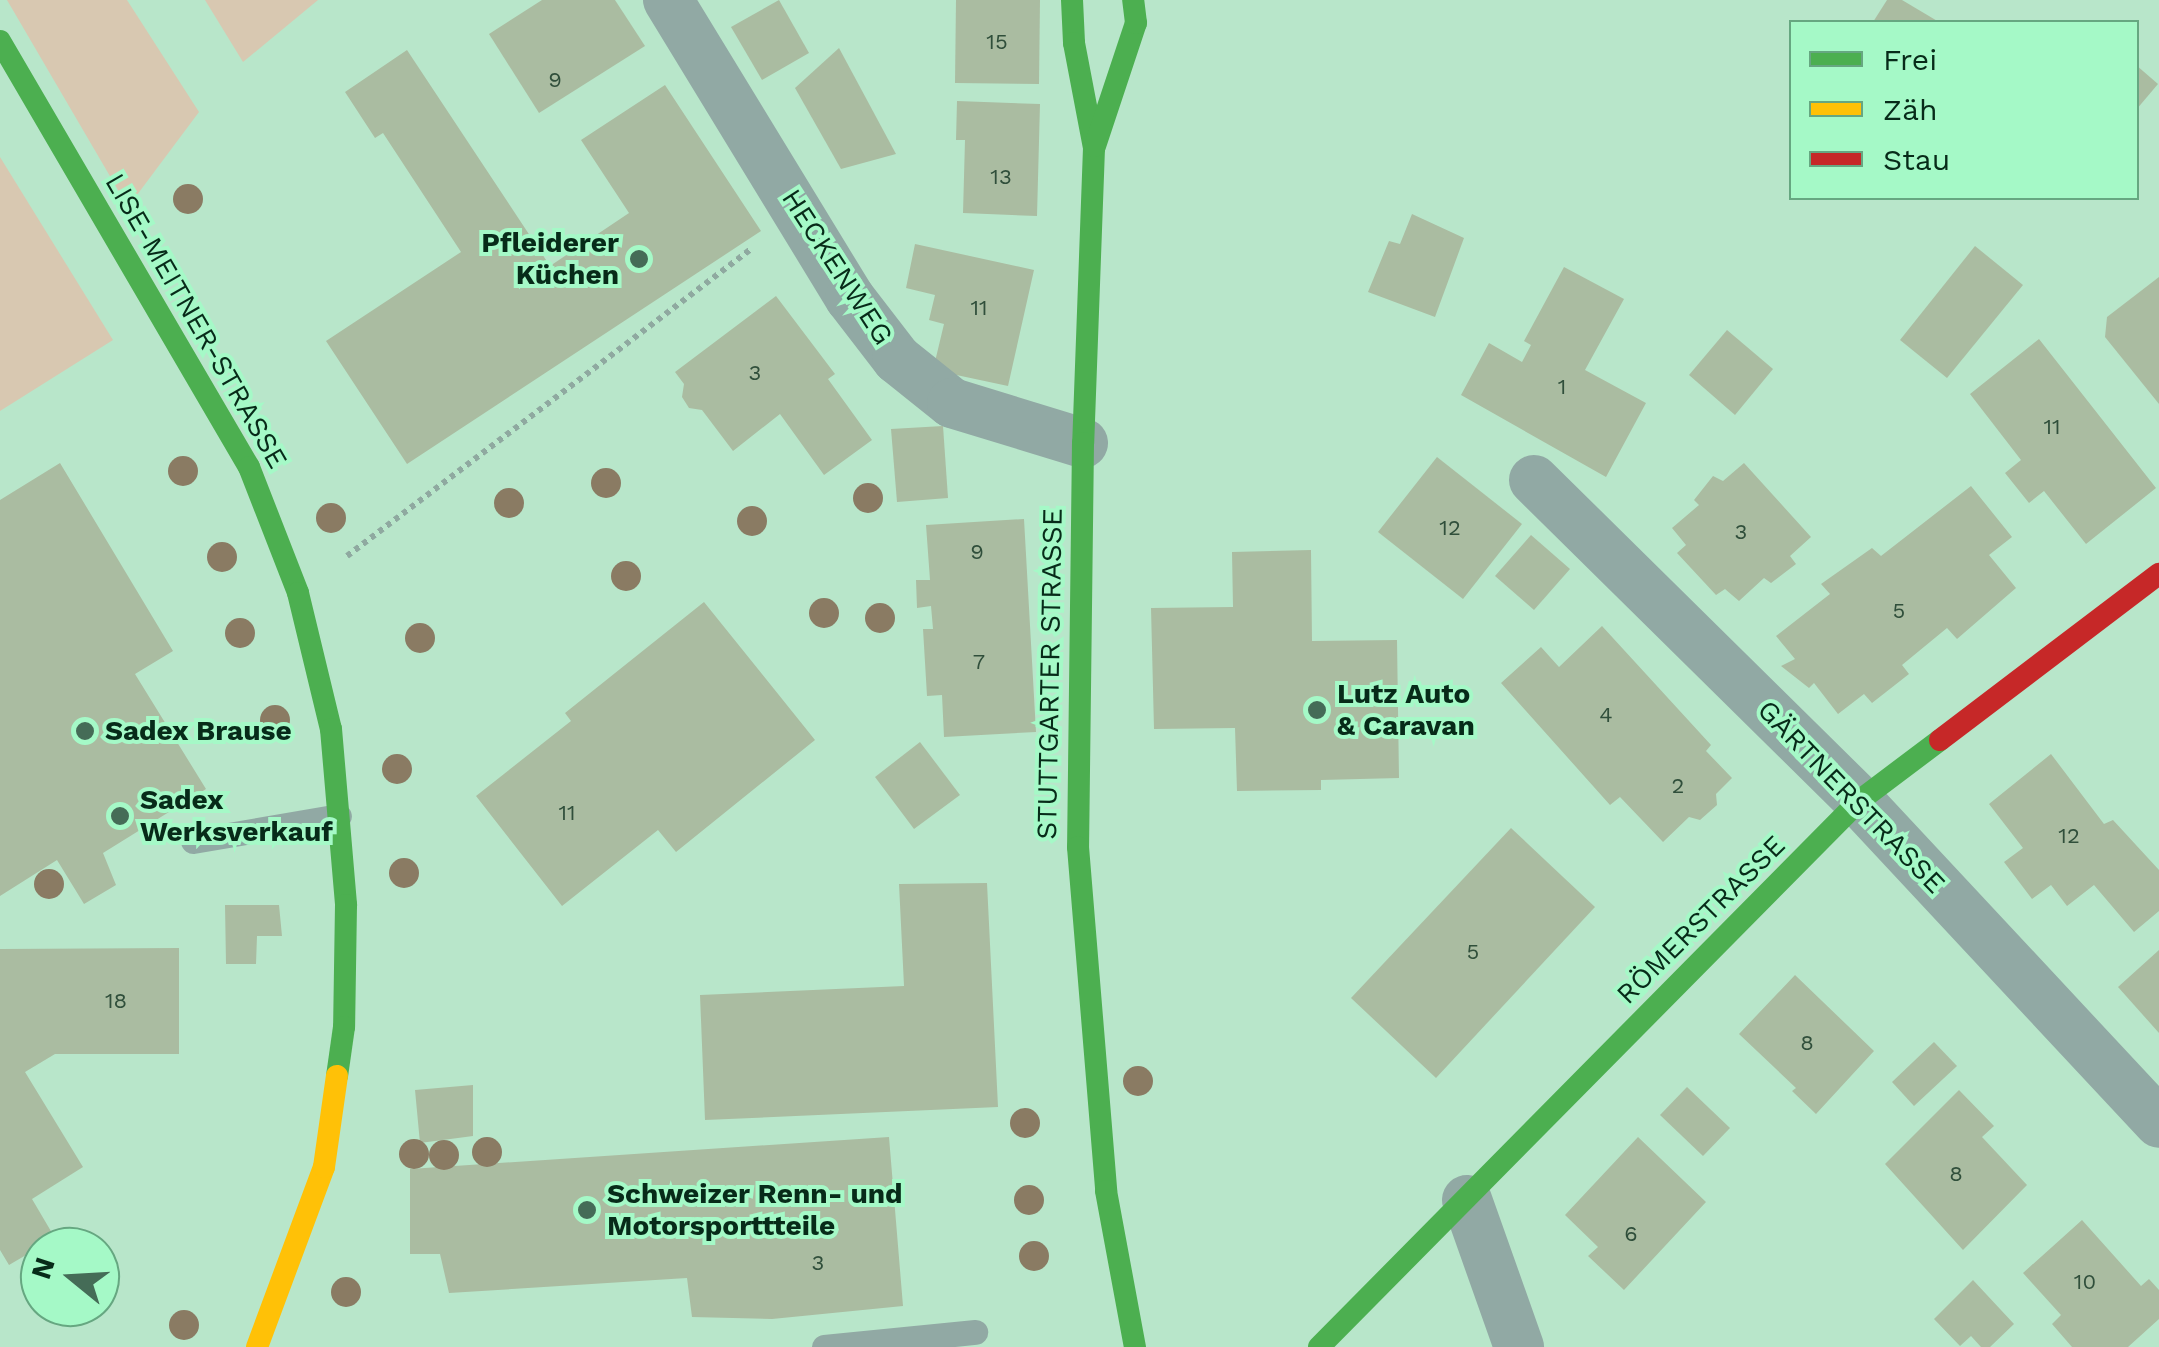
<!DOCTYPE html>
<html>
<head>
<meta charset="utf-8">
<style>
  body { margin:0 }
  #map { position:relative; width:2159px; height:1347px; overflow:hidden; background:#b8e6ca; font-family:"Work Sans",sans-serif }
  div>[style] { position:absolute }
  .green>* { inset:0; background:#d8c8b1 }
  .building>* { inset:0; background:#aabca1 }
  .path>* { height:6px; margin-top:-3px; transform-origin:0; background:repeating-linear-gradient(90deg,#8fa9a0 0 5px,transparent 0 10px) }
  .lane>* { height:25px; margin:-12.5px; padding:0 12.5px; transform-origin:12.5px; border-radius:12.5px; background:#91a9a4 }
  .street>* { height:50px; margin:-25px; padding:0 25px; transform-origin:25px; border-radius:25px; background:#91a9a4 }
  .fast>* { height:22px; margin:-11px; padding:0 11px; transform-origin:11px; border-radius:11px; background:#4caf50 }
  .slow>* { height:22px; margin:-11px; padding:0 11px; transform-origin:11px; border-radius:11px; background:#ffc107 }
  .jam>* { height:22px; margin:-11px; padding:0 11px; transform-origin:11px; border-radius:11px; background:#c62828 }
  .trees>* { width:30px; height:30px; margin:-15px; border-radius:50%; background:#8a7b63 }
  .dots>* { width:28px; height:28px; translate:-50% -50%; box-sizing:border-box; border:5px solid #a5f9c7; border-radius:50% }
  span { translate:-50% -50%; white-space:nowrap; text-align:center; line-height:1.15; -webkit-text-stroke:8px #a5f9c7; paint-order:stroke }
  .number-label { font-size:22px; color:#304f3b }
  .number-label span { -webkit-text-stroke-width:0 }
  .poi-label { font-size:28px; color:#072b19; font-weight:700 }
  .right { translate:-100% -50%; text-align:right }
  .left { translate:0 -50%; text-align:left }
  .street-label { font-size:28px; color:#072b19 }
  .legend { position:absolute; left:1789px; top:20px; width:350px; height:180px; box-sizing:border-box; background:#a5f9c7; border:2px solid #66a781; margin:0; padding:12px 18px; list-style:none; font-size:30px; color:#072b19 }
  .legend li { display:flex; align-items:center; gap:20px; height:50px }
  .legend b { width:50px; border:2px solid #66a781 }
  .north { position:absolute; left:20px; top:1227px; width:100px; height:100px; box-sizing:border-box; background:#a5f9c7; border:2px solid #66a781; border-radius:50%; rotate:288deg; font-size:28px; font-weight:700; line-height:40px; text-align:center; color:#072b19 }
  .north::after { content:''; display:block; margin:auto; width:35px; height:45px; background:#456c57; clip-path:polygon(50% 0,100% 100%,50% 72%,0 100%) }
</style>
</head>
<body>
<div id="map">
  <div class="green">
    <i style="clip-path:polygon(7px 0,127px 0,199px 112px,128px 207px)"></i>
    <i style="clip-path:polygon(205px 0,318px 0,243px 62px)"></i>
    <i style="clip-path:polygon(0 157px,113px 340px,0 411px)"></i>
  </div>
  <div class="building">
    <i style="clip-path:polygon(542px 0,615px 0,645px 46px,539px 113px,489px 34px)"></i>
    <i style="clip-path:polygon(779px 0,809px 53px,762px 80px,731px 27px)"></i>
    <i style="clip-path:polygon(956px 0,1040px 0,1039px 84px,955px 83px)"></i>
    <i style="clip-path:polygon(1887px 0,1902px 0,1939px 22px,1873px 22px)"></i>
    <i style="clip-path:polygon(839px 48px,896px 154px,841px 169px,795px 88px)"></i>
    <i style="clip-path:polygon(407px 50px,550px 266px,629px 213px,581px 140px,665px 85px,761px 231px,407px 464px,326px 341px,461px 252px,383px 133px,375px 138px,345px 92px)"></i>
    <i style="clip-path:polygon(2136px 65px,2158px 84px,2136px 110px)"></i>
    <i style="clip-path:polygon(957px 101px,1040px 104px,1037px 216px,963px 213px,965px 140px,956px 140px)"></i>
    <i style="clip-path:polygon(1412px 214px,1464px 238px,1435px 317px,1368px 292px,1389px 241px,1400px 244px)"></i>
    <i style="clip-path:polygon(915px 244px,1034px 270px,1008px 386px,933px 370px,944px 324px,929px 320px,935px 295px,906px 288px)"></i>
    <i style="clip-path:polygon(1975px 246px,2023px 285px,1947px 378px,1900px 340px)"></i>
    <i style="clip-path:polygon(1564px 267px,1624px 299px,1585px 370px,1646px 403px,1606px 477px,1461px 395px,1489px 343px,1522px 362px,1531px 345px,1524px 341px)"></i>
    <i style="clip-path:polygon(2159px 277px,2159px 404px,2105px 337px,2107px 317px)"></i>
    <i style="clip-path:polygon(776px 296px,835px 374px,828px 379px,872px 440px,824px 475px,780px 414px,733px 451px,702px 410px,689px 408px,682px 397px,684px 384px,675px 372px)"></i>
    <i style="clip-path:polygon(1727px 330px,1773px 369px,1735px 415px,1689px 375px)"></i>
    <i style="clip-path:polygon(2039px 339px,2156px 488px,2086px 544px,2044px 491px,2029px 503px,2005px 473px,2021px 460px,1970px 394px)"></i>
    <i style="clip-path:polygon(943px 426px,948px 498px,897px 502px,891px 429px)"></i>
    <i style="clip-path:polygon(1437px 457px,1522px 524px,1463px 599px,1378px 532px)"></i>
    <i style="clip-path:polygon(60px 463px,173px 651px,135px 674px,206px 789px,103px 853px,116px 885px,84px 904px,57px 860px,0 896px,0 500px)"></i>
    <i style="clip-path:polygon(1744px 463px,1811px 537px,1790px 556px,1796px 564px,1771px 583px,1764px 578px,1739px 601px,1725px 589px,1716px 595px,1677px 553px,1686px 545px,1672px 528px,1699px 505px,1694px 500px,1713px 476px,1723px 481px)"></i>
    <i style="clip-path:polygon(1971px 486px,2012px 537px,1989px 555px,2016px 588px,1957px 639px,1947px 628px,1902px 665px,1909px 674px,1872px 703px,1864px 694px,1838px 714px,1814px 683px,1809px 688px,1781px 666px,1795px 659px,1776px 636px,1830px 594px,1821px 584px,1872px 548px,1881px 556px)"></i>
    <i style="clip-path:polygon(1024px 519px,1036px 732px,944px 737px,942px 695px,927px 696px,923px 629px,933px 629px,931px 606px,917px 608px,916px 580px,930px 580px,926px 525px)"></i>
    <i style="clip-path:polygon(1531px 535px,1570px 569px,1534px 610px,1495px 576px)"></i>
    <i style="clip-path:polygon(1311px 550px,1312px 641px,1397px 640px,1399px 778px,1321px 780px,1321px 790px,1237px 791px,1235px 728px,1154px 729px,1151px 608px,1233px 607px,1232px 552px)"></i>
    <i style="clip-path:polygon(704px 602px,815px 740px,676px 852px,658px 830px,562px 906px,476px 796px,571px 721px,565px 713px)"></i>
    <i style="clip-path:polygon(1602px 626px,1711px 745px,1706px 751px,1732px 778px,1716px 794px,1717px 805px,1700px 820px,1689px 817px,1663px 842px,1620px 797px,1610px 805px,1501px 683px,1541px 647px,1559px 667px)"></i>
    <i style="clip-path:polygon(920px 742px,960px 795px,914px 829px,875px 777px)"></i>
    <i style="clip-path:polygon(2051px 754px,2104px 824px,2113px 820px,2159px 870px,2159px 911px,2134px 932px,2094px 885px,2067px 906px,2051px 885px,2032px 899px,2004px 862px,2023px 848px,1989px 804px)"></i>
    <i style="clip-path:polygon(1511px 828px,1595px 907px,1436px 1078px,1351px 998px)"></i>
    <i style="clip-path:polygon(987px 883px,998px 1107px,705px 1120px,700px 995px,904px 986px,899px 884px)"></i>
    <i style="clip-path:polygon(225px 905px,279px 905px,282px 936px,257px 936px,256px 964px,226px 964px)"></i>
    <i style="clip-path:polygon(179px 948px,179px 1054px,55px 1054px,25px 1072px,83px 1167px,32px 1199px,55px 1238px,9px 1265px,0 1250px,0 949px)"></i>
    <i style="clip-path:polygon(2159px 950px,2159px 1033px,2118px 987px)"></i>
    <i style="clip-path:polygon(1795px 975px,1874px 1051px,1816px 1114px,1792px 1091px,1796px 1088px,1739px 1034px)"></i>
    <i style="clip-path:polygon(1934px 1042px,1957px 1066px,1914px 1106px,1892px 1082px)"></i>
    <i style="clip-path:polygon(473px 1085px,473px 1136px,420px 1143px,415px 1090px)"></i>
    <i style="clip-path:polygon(1687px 1087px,1730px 1128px,1703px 1156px,1660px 1115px)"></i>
    <i style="clip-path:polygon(1959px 1090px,1994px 1126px,1982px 1137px,2027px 1185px,1963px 1250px,1885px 1164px)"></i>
    <i style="clip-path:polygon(889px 1137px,903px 1306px,772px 1319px,692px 1317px,687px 1278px,449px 1293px,440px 1254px,410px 1254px,410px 1169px)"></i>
    <i style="clip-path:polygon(1638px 1137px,1706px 1202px,1624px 1290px,1588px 1256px,1598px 1247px,1565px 1215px)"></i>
    <i style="clip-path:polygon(2082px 1220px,2141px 1286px,2149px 1279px,2159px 1290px,2159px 1319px,2128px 1347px,2072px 1347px,2052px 1324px,2061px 1315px,2023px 1273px)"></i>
    <i style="clip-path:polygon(1973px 1280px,2014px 1324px,1990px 1347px,1981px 1347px,1971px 1336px,1960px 1346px,1934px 1319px)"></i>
  </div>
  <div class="path">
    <i style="left:347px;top:556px;width:507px;rotate:-37.23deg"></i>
  </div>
  <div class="lane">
    <i style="left:193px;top:841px;width:148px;rotate:-9.7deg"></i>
    <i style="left:824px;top:1347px;width:152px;rotate:-5.7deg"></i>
  </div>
  <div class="street">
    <i style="left:668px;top:0;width:349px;rotate:58.6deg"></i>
    <i style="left:850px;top:298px;width:77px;rotate:52.4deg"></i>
    <i style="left:897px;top:359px;width:70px;rotate:38.7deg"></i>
    <i style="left:952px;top:403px;width:137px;rotate:17deg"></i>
    <i style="left:1534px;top:480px;width:457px;rotate:44.6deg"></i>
    <i style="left:1859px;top:801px;width:440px;rotate:47deg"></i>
    <i style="left:1467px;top:1200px;width:156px;rotate:70.5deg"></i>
  </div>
  <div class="fast">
    <i style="left:1072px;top:0;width:43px;rotate:87.3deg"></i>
    <i style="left:1074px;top:43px;width:107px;rotate:79.2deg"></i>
    <i style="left:1094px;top:148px;width:295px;rotate:92.1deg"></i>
    <i style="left:1083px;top:443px;width:404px;rotate:90.7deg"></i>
    <i style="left:1078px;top:847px;width:345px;rotate:85.3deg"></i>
    <i style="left:1106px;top:1191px;width:159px;rotate:79.5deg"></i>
    <i style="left:0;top:41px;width:493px;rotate:59.7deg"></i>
    <i style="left:249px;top:467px;width:135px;rotate:68.7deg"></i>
    <i style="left:298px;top:593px;width:140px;rotate:76.4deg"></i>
    <i style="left:331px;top:729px;width:177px;rotate:85.1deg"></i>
    <i style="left:346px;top:905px;width:122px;rotate:90.9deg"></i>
    <i style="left:344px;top:1027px;width:49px;rotate:98.1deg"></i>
    <i style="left:1095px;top:146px;width:130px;rotate:-71.6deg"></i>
    <i style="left:1136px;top:23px;width:23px;rotate:-97deg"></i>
    <i style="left:1319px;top:1347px;width:768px;rotate:-45.32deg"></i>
    <i style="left:1859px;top:801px;width:101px;rotate:-37deg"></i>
  </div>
  <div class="slow">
    <i style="left:257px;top:1347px;width:192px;rotate:-69.6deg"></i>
    <i style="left:324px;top:1167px;width:92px;rotate:-81.9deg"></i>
  </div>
  <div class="jam">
    <i style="left:1940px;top:740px;width:275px;rotate:-37.2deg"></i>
  </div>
  <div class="trees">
    <i style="left:188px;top:199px"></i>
    <i style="left:183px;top:471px"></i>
    <i style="left:606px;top:483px"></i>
    <i style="left:868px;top:498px"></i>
    <i style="left:509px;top:503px"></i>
    <i style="left:331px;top:518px"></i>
    <i style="left:752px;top:521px"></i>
    <i style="left:222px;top:557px"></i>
    <i style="left:626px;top:576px"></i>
    <i style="left:824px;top:613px"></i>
    <i style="left:880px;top:618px"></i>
    <i style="left:240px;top:633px"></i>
    <i style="left:420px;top:638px"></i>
    <i style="left:275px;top:720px"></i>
    <i style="left:397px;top:769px"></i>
    <i style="left:404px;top:873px"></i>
    <i style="left:49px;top:884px"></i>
    <i style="left:1138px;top:1081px"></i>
    <i style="left:1025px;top:1123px"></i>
    <i style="left:487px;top:1152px"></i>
    <i style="left:414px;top:1154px"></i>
    <i style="left:444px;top:1155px"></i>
    <i style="left:1029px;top:1200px"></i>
    <i style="left:1034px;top:1256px"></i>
    <i style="left:346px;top:1292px"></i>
    <i style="left:184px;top:1325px"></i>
  </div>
  <div class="dots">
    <i style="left:639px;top:259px;background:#456c57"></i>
    <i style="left:1317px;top:710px;background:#456c57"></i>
    <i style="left:85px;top:731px;background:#456c57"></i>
    <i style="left:120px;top:816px;background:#456c57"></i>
    <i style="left:587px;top:1210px;background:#456c57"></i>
  </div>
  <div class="number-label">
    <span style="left:997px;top:42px">15</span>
    <span style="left:555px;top:80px">9</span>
    <span style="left:1001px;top:177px">13</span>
    <span style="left:979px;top:308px">11</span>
    <span style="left:755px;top:373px">3</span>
    <span style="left:1562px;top:387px">1</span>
    <span style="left:2052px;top:427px">11</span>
    <span style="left:1450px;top:528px">12</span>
    <span style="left:1741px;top:532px">3</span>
    <span style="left:977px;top:552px">9</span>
    <span style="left:1899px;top:611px">5</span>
    <span style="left:979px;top:662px">7</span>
    <span style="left:1606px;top:715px">4</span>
    <span style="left:1678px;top:786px">2</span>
    <span style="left:567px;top:813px">11</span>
    <span style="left:2069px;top:836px">12</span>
    <span style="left:1473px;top:952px">5</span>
    <span style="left:116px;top:1001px">18</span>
    <span style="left:1807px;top:1043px">8</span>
    <span style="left:1956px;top:1174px">8</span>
    <span style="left:1631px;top:1234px">6</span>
    <span style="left:818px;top:1263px">3</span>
    <span style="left:2085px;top:1282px">10</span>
  </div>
  <div class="poi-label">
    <span class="right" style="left:619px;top:259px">Pfleiderer<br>Küchen</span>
    <span class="left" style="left:1337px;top:710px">Lutz Auto<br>&amp; Caravan</span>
    <span class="left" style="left:105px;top:731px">Sadex Brause</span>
    <span class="left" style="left:140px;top:816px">Sadex<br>Werksverkauf</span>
    <span class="left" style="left:607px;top:1210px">Schweizer Renn- und<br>Motorsporttteile</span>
  </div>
  <div class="street-label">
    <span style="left:837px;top:267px;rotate:57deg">HECKENWEG</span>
    <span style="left:196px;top:321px;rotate:60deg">LISE-MEITNER-STRASSE</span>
    <span style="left:1050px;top:674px;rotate:-89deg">STUTTGARTER STRASSE</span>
    <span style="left:1851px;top:797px;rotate:46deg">GÄRTNERSTRASSE</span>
    <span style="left:1701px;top:920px;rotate:-45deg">RÖMERSTRASSE</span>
  </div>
  <ul class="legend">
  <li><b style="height:12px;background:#4caf50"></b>Frei</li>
  <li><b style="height:12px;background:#ffc107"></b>Zäh</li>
  <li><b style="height:12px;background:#c62828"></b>Stau</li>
  </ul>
  <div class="north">N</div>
</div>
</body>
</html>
